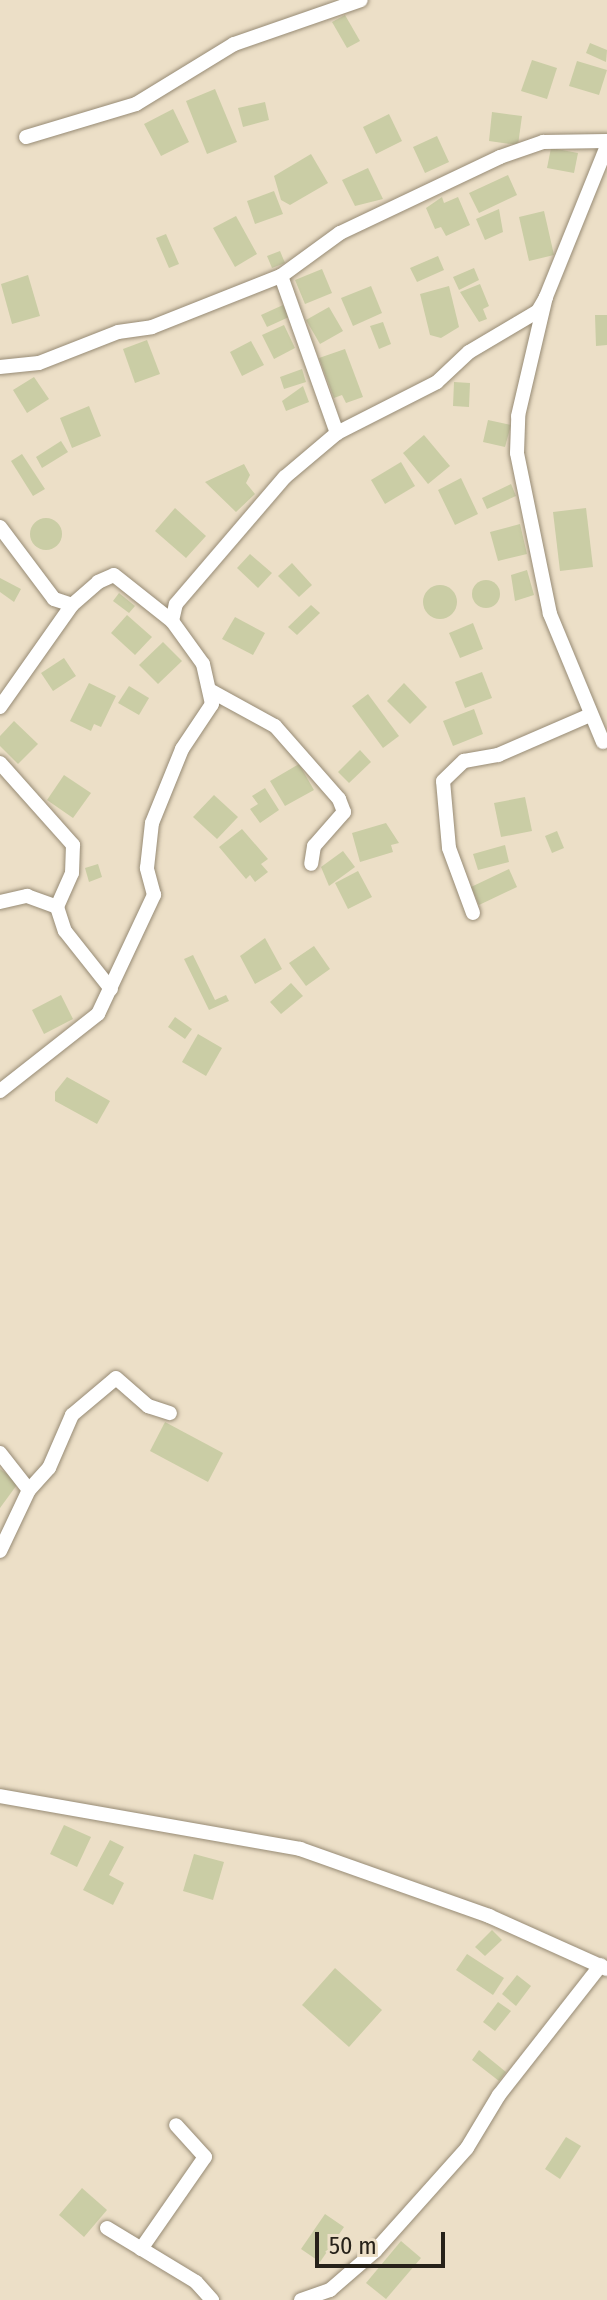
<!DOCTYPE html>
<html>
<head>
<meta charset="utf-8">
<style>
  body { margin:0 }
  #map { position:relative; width:607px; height:2300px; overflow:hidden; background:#ecdfc7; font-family:"Fira Sans Condensed",sans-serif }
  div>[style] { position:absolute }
  .building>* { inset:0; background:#cacda5 }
  .round { border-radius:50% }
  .roads { filter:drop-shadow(0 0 2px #978b75) drop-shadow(0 0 2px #978b75) }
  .minor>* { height:14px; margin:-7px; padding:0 7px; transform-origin:7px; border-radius:7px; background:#fff }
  span { translate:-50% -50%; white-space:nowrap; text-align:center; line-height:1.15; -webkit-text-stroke:6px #ecdfc7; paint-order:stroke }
  .scale { position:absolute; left:315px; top:2232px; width:130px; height:36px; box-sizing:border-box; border:4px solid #262119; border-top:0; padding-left:10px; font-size:24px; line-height:28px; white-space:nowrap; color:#262119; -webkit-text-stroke:6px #ecdfc7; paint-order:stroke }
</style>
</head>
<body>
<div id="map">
  <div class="building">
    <i style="clip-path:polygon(345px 15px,360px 41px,347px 48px,332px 22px)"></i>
    <i style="clip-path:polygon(590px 43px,607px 50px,606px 62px,586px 53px)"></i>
    <i style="clip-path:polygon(532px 60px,557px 68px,547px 99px,521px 91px)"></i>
    <i style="clip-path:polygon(577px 61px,607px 70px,599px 95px,569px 86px)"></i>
    <i style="clip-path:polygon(215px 89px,237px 142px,207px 154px,186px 101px)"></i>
    <i style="clip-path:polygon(265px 102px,269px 120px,243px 127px,238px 108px)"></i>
    <i style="clip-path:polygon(173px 109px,189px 142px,161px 156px,144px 124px)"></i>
    <i style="clip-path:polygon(492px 112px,522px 116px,518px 145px,489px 141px)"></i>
    <i style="clip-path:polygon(389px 114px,402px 141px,376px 154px,363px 127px)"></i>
    <i style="clip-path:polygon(437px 136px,449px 162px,425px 173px,413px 147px)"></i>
    <i style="clip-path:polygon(551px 148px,578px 153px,574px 173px,547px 168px)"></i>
    <i style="clip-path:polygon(311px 154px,328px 183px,290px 205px,281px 200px,274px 176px)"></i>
    <i style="clip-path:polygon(368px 168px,383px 199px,355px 206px,342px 180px)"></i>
    <i style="clip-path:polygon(508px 175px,517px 195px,479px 213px,469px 193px)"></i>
    <i style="clip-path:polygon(274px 191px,283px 214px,255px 224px,247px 201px)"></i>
    <i style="clip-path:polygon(442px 197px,444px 203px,458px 197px,470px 225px,446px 236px,441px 227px,435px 229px,426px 208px)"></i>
    <i style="clip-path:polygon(499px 209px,503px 232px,485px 240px,476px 219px)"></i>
    <i style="clip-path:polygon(544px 211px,554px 255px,529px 261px,519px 217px)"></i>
    <i style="clip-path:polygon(236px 216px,257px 254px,235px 267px,213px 228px)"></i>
    <i style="clip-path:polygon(166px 234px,179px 264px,169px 268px,156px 238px)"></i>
    <i style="clip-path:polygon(280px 251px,285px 263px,272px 268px,267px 256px)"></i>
    <i style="clip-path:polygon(438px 256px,444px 270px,417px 282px,410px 268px)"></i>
    <i style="clip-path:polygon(474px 268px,479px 280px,459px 290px,453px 277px)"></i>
    <i style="clip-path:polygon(322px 269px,332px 293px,305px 304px,295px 280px)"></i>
    <i style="clip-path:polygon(28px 275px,40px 316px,12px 324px,1px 284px)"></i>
    <i style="clip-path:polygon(480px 284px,489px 306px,483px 309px,487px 319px,479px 322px,460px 292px)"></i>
    <i style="clip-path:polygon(371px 286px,382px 313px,353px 326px,341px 298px)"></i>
    <i style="clip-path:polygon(449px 286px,459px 327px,441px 338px,430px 335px,420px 294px)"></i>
    <i style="clip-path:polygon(283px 305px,289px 317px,267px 327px,261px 315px)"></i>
    <i style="clip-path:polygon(329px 307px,343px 331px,320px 344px,306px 320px)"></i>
    <i style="clip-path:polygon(595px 315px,607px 315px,607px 345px,596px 346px)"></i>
    <i style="clip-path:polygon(383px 322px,391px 344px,379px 349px,370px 326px)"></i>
    <i style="clip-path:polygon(284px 325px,295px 348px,274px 359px,262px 335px)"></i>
    <i style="clip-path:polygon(147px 340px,160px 374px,135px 383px,123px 349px)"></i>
    <i style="clip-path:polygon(251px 341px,264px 365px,242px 376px,230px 352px)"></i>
    <i style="clip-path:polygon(345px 349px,363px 397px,346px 403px,342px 395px,334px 398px,319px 358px)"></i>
    <i style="clip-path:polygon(302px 369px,306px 382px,284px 389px,280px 377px)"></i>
    <i style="clip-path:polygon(34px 377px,49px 399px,27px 413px,13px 390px)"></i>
    <i style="clip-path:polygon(454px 382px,470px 383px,469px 407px,453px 406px)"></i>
    <i style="clip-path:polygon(303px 386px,309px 402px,286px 411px,282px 401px)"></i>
    <i style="clip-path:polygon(89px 406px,101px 436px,72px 448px,60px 418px)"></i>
    <i style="clip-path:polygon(488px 420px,511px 425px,505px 447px,483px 442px)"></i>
    <i style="clip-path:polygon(424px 435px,450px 466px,428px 484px,403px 453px)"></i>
    <i style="clip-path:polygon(61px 441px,68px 452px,42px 468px,36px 457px)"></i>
    <i style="clip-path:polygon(22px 454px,45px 489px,33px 496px,11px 461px)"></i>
    <i style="clip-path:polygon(401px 462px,415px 486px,385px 504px,371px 480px)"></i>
    <i style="clip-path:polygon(244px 464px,250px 475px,246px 483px,255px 494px,236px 512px,205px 482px)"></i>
    <i style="clip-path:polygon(461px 478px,478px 514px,455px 525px,438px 490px)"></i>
    <i style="clip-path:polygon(511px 484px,516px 496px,487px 509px,482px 498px)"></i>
    <i style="clip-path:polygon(175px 508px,206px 536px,186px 558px,155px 531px)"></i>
    <i style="clip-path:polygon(586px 508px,593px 567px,560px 571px,553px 512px)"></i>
    <i class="round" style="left:30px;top:518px;width:32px;height:32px"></i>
    <i style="clip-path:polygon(520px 524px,527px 554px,498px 561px,490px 532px)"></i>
    <i style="clip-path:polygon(250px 554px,272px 573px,258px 588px,237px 568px)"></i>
    <i style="clip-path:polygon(292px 563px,312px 585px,299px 597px,278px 576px)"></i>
    <i style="clip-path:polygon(527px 570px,534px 595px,515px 601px,511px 575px)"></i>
    <i style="clip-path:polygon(0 578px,21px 589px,14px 602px,0 592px)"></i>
    <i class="round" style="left:472px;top:580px;width:28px;height:28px"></i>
    <i class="round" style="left:423px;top:585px;width:34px;height:34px"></i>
    <i style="clip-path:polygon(119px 593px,135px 606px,129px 613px,113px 601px)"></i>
    <i style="clip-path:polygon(311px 605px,320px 613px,297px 635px,288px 627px)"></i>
    <i style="clip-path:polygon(127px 615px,152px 637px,135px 655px,111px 633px)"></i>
    <i style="clip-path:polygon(235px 617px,265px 633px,253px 655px,222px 639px)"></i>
    <i style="clip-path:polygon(473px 623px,483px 649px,460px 658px,449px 633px)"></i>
    <i style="clip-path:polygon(163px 642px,182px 661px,158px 684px,139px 665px)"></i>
    <i style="clip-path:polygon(64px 658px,76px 676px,53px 691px,41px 673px)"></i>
    <i style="clip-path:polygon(482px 672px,492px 698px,465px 708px,455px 682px)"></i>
    <i style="clip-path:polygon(89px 683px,116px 696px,101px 727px,94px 724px,91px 731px,70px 721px)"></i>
    <i style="clip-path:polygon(404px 683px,427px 707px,410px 724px,387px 701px)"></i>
    <i style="clip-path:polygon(129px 686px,149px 698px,139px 715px,118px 703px)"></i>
    <i style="clip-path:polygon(368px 694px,399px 736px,383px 748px,352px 706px)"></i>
    <i style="clip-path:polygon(474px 709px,483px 734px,453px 746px,443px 721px)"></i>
    <i style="clip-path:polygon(14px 721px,38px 744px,18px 764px,0 746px,0 736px)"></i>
    <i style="clip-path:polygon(360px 750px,371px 762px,349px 783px,338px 772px)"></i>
    <i style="clip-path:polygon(299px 764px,314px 790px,285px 806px,270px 781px)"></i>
    <i style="clip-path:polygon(64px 775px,91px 793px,73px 818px,47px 800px)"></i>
    <i style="clip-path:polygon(265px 788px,279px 810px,260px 823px,250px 809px,258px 804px,252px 796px)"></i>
    <i style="clip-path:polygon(214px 795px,238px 817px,217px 839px,193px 817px)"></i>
    <i style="clip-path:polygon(525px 797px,532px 831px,501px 837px,494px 803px)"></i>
    <i style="clip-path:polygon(386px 823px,399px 843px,391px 845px,393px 852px,360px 862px,352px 833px)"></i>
    <i style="clip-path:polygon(242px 829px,268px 859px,261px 864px,268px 872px,255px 882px,250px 875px,246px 879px,219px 847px)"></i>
    <i style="clip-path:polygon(557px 831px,564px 848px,552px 853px,545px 836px)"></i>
    <i style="clip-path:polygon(505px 845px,509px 862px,478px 870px,473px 854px)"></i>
    <i style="clip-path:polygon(343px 851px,355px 867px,329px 886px,321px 867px)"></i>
    <i style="clip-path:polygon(98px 864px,102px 877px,89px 882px,85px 868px)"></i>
    <i style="clip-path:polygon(509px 869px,517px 887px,479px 905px,471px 887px)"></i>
    <i style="clip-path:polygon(358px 871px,372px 897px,348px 909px,335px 883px)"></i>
    <i style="clip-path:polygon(265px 938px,282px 969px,255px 984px,240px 956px)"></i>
    <i style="clip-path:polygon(314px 946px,330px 969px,306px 986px,289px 963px)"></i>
    <i style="clip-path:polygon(193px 955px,215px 1000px,226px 995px,229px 1001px,209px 1010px,184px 959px)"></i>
    <i style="clip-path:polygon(291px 983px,303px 996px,281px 1014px,270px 1002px)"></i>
    <i style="clip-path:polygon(61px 995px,73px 1019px,44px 1034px,32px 1010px)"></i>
    <i style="clip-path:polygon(175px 1017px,192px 1029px,185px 1039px,168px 1027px)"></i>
    <i style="clip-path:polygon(198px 1034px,222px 1048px,206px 1076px,182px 1062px)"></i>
    <i style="clip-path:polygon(67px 1077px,110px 1101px,97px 1124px,55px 1101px,55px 1092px)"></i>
    <i style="clip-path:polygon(165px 1422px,223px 1453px,208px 1482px,150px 1451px)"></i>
    <i style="clip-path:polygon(0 1469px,19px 1482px,0 1508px)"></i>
    <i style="clip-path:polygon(64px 1825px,91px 1837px,77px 1867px,50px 1854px)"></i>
    <i style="clip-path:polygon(110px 1840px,124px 1847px,109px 1875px,124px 1883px,113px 1905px,83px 1890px)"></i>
    <i style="clip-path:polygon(194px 1854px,224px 1862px,213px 1900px,183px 1891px)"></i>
    <i style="clip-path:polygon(492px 1930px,502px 1940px,485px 1956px,475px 1947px)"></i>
    <i style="clip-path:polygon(467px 1954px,504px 1978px,493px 1995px,456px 1970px)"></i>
    <i style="clip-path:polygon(335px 1968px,382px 2010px,349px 2047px,302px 2005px)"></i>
    <i style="clip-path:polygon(517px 1975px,531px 1986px,516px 2006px,502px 1994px)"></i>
    <i style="clip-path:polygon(498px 2002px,511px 2011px,495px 2031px,483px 2022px)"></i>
    <i style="clip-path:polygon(479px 2050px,506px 2072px,499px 2081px,472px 2060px)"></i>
    <i style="clip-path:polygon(566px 2137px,581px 2146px,560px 2179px,545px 2169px)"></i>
    <i style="clip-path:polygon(82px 2188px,107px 2210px,84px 2237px,59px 2215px)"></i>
    <i style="clip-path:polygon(325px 2214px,344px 2227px,320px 2262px,301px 2249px)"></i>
    <i style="clip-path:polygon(401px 2241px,421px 2258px,386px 2299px,366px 2283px)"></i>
  </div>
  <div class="roads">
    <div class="minor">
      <i style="left:26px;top:137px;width:115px;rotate:-16.7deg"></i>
      <i style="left:136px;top:104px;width:115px;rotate:-31.5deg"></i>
      <i style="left:234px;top:44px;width:134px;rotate:-19.1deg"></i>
      <i style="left:281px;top:276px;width:167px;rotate:70.4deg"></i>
      <i style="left:0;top:367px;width:39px;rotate:-6deg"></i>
      <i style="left:39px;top:363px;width:85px;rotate:-21.4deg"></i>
      <i style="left:118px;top:332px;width:34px;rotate:-8deg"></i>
      <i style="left:152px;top:327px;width:139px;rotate:-21.6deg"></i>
      <i style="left:281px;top:276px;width:73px;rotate:-36.1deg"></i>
      <i style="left:340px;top:233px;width:177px;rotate:-25.4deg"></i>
      <i style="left:500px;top:157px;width:46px;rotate:-19.2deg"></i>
      <i style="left:543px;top:142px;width:64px;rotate:-0.9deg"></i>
      <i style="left:0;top:527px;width:90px;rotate:53.1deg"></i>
      <i style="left:54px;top:599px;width:19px;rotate:18deg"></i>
      <i style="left:211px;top:691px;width:73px;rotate:28.7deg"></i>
      <i style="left:275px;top:726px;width:97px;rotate:48.8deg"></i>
      <i style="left:339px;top:799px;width:14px;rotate:69deg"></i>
      <i style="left:344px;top:812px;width:45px;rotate:131.4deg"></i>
      <i style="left:314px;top:846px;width:18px;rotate:99deg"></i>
      <i style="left:0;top:707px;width:125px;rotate:-54.8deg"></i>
      <i style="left:72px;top:605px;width:35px;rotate:-41deg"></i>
      <i style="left:98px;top:582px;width:17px;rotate:-24deg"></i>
      <i style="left:114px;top:575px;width:74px;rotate:38.4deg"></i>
      <i style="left:603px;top:742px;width:139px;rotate:-112.5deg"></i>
      <i style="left:550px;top:614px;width:164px;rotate:-101.6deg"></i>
      <i style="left:517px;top:453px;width:37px;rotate:-88deg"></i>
      <i style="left:518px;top:416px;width:122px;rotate:-76.8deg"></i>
      <i style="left:546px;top:297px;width:163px;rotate:-68deg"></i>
      <i style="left:0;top:763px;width:110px;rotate:48.3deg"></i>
      <i style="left:73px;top:845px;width:28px;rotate:92deg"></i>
      <i style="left:72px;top:873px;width:37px;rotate:114deg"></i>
      <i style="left:57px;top:907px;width:25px;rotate:72deg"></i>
      <i style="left:65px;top:931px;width:74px;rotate:51.6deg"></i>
      <i style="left:0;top:902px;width:28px;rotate:-13deg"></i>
      <i style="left:27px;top:896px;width:32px;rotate:20deg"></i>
      <i style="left:473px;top:913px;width:69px;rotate:-110.3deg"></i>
      <i style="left:449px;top:848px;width:67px;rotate:-95.1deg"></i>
      <i style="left:443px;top:781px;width:29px;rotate:-44deg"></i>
      <i style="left:464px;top:761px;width:35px;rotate:-10deg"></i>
      <i style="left:498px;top:755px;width:100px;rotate:-23.5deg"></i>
      <i style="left:0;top:1091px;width:125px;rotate:-38.2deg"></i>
      <i style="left:98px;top:1014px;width:132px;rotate:-64.8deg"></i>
      <i style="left:154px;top:895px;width:28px;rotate:-105deg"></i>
      <i style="left:147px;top:868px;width:45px;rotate:-83.7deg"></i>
      <i style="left:152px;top:823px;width:80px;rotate:-67.9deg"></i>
      <i style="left:182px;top:749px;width:54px;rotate:-56.3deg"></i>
      <i style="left:212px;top:704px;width:41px;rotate:-102.7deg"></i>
      <i style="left:203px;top:664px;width:53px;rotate:-125.8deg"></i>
      <i style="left:172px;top:621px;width:17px;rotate:-77deg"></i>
      <i style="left:176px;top:604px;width:167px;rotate:-49.4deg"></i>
      <i style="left:285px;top:477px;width:68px;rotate:-40.2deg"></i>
      <i style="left:337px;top:433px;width:112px;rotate:-27deg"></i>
      <i style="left:437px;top:382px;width:44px;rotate:-43.2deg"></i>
      <i style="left:469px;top:352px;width:80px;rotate:-30.7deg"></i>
      <i style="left:538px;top:311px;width:16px;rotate:-60deg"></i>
      <i style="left:0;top:1453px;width:47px;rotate:51.9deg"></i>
      <i style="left:29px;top:1490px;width:30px;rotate:-48deg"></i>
      <i style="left:49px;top:1468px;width:58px;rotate:-66.5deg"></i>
      <i style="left:72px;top:1415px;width:57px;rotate:-40.1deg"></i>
      <i style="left:116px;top:1378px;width:43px;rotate:41.2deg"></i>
      <i style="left:148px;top:1406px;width:23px;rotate:18deg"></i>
      <i style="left:0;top:1551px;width:68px;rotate:-64.6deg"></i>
      <i style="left:0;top:1796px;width:305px;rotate:10deg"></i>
      <i style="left:300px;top:1849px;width:201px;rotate:19.5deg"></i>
      <i style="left:489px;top:1916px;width:129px;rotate:24.2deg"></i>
      <i style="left:107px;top:2228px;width:104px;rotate:31.2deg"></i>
      <i style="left:196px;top:2282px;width:24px;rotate:48deg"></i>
      <i style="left:141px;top:2249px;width:112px;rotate:-55.2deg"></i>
      <i style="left:205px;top:2157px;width:43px;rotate:-132.2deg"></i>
      <i style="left:301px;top:2300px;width:31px;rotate:-19deg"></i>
      <i style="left:330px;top:2290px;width:60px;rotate:-40.9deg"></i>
      <i style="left:375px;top:2251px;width:138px;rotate:-48.2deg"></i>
      <i style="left:467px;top:2148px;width:62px;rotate:-58.9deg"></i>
      <i style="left:499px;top:2095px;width:165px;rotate:-51.9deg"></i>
    </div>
  </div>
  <div class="scale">50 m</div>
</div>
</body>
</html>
